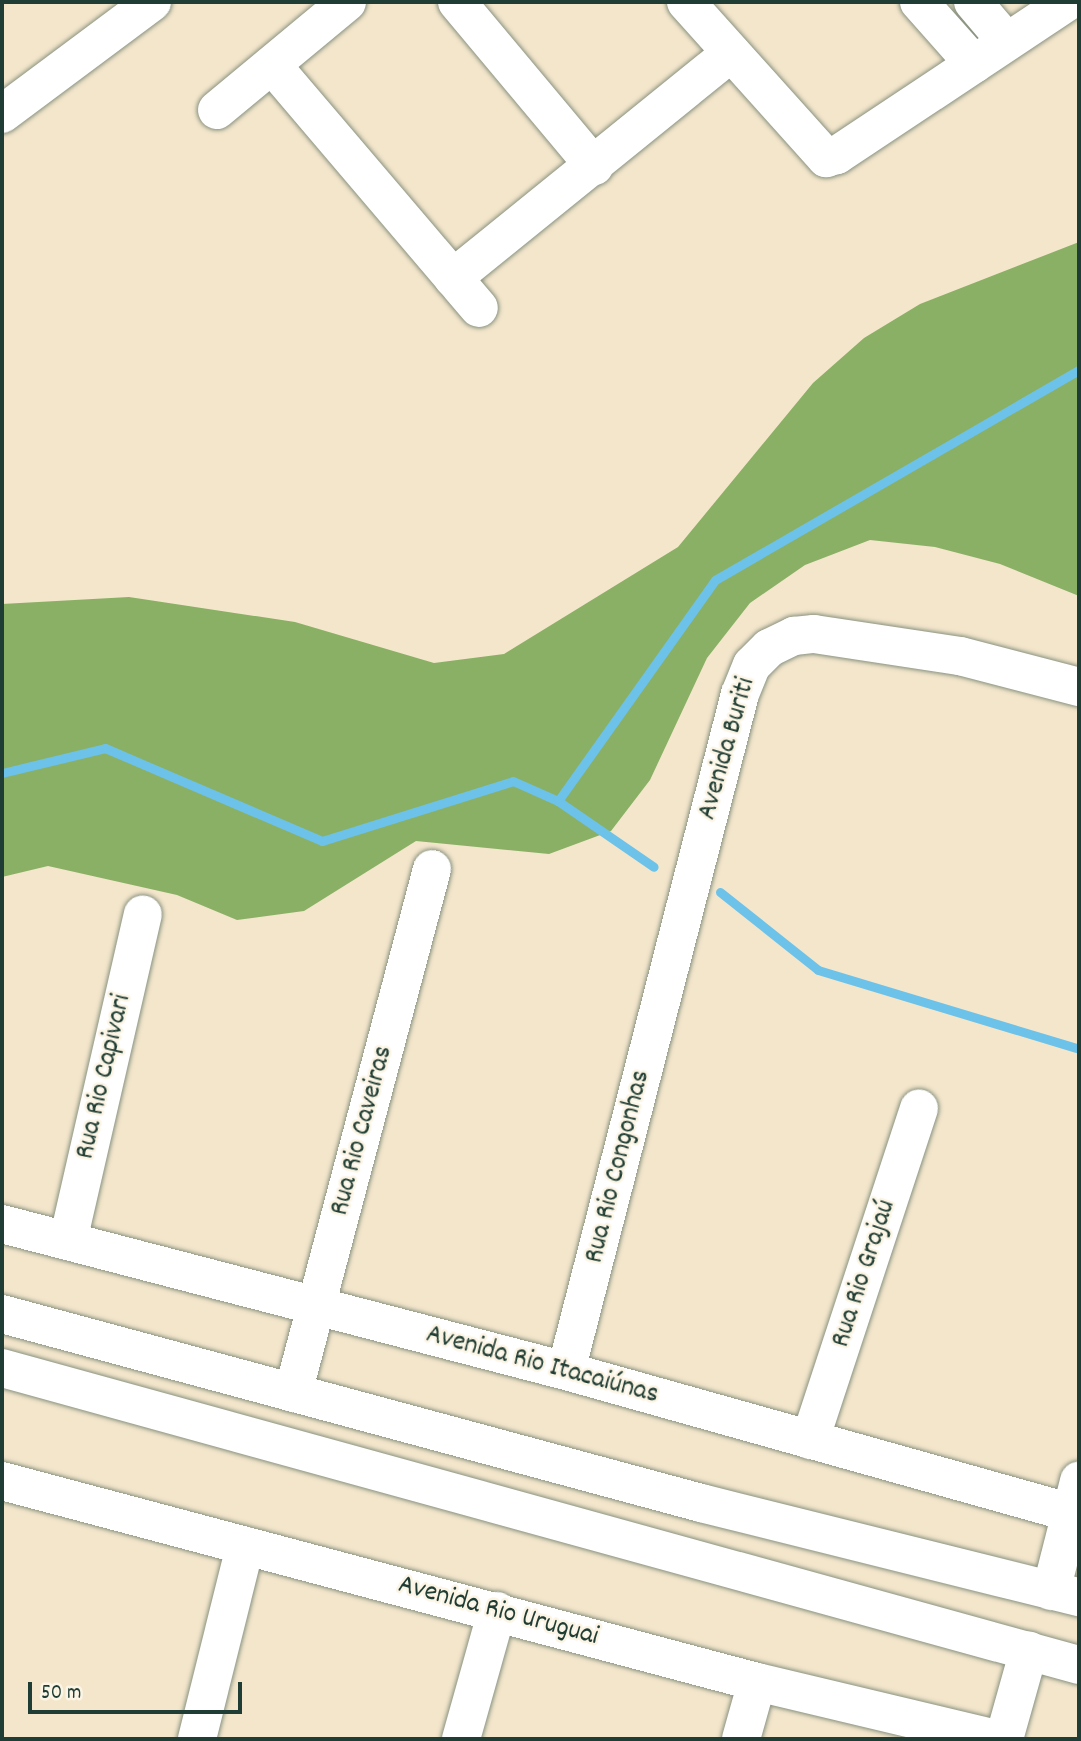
<!DOCTYPE html>
<html>
<head>
<meta charset="utf-8">
<style>
  body { margin:0 }
  #map { position:relative; width:1081px; height:1741px; overflow:hidden; background:#f3e6cb; font-family:Dekko,sans-serif }
  div>[style] { position:absolute }
  .forest>* { inset:0; background:#8ab066 }
  .stream>* { height:9px; margin:-4.5px; padding:0 4.5px; transform-origin:4.5px; border-radius:4.5px; background:#6dc2ea }
  .roads { filter:drop-shadow(0 0 2px #899280) drop-shadow(0 0 2px #899280) }
  .minor>* { height:38px; margin:-19px; padding:0 19px; transform-origin:19px; border-radius:19px; background:#fff }
  .major>* { height:38px; margin:-19px; padding:0 19px; transform-origin:19px; border-radius:19px; background:#fff }
  span { translate:-50% -50%; white-space:nowrap; text-align:center; line-height:1.15; -webkit-text-stroke:5px #fcf5e5; paint-order:stroke }
  .street-label { font-size:28px; color:#1f3d34 }
  .frame { position:absolute; inset:0; border:4px solid #1f3d34; pointer-events:none }
  .scale { position:absolute; left:28px; top:1682px; width:214px; height:32px; box-sizing:border-box; border:4px solid #1f3d34; border-top:0; padding-left:9px; font-size:21px; line-height:24px; white-space:nowrap; color:#1f3d34; -webkit-text-stroke:5px #fcf5e5; paint-order:stroke }
</style>
</head>
<body>
<div id="map">
  <div class="forest">
    <i style="clip-path:polygon(1079px 242px,1079px 596px,1000px 564px,935px 547px,870px 540px,805px 565px,750px 603px,707px 658px,650px 780px,611px 831px,549px 854px,416px 841px,304px 911px,237px 920px,177px 895px,48px 866px,2px 877px,2px 604px,129px 597px,295px 622px,434px 663px,504px 654px,678px 547px,813px 383px,864px 338px,920px 304px)"></i>
  </div>
  <div class="stream">
    <i style="left:2px;top:773px;width:106px;rotate:-13.6deg"></i>
    <i style="left:105px;top:748px;width:236px;rotate:23.2deg"></i>
    <i style="left:322px;top:841px;width:200px;rotate:-17.4deg"></i>
    <i style="left:513px;top:781px;width:49px;rotate:24deg"></i>
    <i style="left:558px;top:801px;width:116px;rotate:34.5deg"></i>
    <i style="left:558px;top:801px;width:271px;rotate:-54.6deg"></i>
    <i style="left:715px;top:580px;width:420px;rotate:-30deg"></i>
    <i style="left:720px;top:892px;width:125px;rotate:38.5deg"></i>
    <i style="left:818px;top:970px;width:273px;rotate:16.8deg"></i>
  </div>
  <div class="roads">
    <div class="minor">
      <i style="left:457px;top:2px;width:214px;rotate:50.1deg"></i>
      <i style="left:686px;top:2px;width:210px;rotate:48.1deg"></i>
      <i style="left:826px;top:158px;width:11px;rotate:-15deg"></i>
      <i style="left:837px;top:155px;width:276px;rotate:-33.6deg"></i>
      <i style="left:919px;top:2px;width:83px;rotate:48.4deg"></i>
      <i style="left:973px;top:2px;width:52px;rotate:49.6deg"></i>
      <i style="left:272px;top:65px;width:319px;rotate:49.6deg"></i>
      <i style="left:217px;top:110px;width:169px;rotate:-39.7deg"></i>
      <i style="left:2px;top:114px;width:187px;rotate:-36.7deg"></i>
      <i style="left:453px;top:278px;width:358px;rotate:-39deg"></i>
      <i style="left:2px;top:1224px;width:583px;rotate:14.61deg"></i>
      <i style="left:566px;top:1371px;width:533px;rotate:15.68deg"></i>
      <i style="left:68px;top:1241px;width:335px;rotate:-77.1deg"></i>
      <i style="left:566px;top:1371px;width:699px;rotate:-75.59deg"></i>
      <i style="left:740px;top:694px;width:31px;rotate:-68deg"></i>
      <i style="left:752px;top:665px;width:24px;rotate:-45deg"></i>
      <i style="left:769px;top:648px;width:28px;rotate:-26deg"></i>
      <i style="left:794px;top:636px;width:20px;rotate:-6deg"></i>
      <i style="left:814px;top:634px;width:148px;rotate:8.6deg"></i>
      <i style="left:960px;top:656px;width:123px;rotate:14.6deg"></i>
      <i style="left:293px;top:1393px;width:542px;rotate:-75.14deg"></i>
      <i style="left:810px;top:1440px;width:349px;rotate:-71.8deg"></i>
      <i style="left:2px;top:1481px;width:781px;rotate:14.91deg"></i>
      <i style="left:757px;top:1682px;width:246px;rotate:13.4deg"></i>
      <i style="left:1051px;top:1591px;width:114px;rotate:-75.7deg"></i>
      <i style="left:197px;top:1739px;width:199px;rotate:-76deg"></i>
      <i style="left:461px;top:1739px;width:133px;rotate:-74.3deg"></i>
      <i style="left:741px;top:1739px;width:59px;rotate:-74.3deg"></i>
      <i style="left:1004px;top:1739px;width:92px;rotate:-74.3deg"></i>
    </div>
    <div class="major">
      <i style="left:2px;top:1314px;width:724px;rotate:15.13deg"></i>
      <i style="left:701px;top:1503px;width:390px;rotate:14deg"></i>
      <i style="left:2px;top:1368px;width:1117px;rotate:15.42deg"></i>
    </div>
  </div>
  <div class="street-label">
    <span style="left:728px;top:749px;rotate:-74deg">Avenida Buriti</span>
    <span style="left:105px;top:1077px;rotate:-77deg">Rua Rio Capivari</span>
    <span style="left:363px;top:1131px;rotate:-75deg">Rua Rio Caveiras</span>
    <span style="left:619px;top:1167px;rotate:-76deg">Rua Rio Congonhas</span>
    <span style="left:865px;top:1274px;rotate:-72deg">Rua Rio Grajaú</span>
    <span style="left:542px;top:1366px;rotate:15deg">Avenida Rio Itacaiúnas</span>
    <span style="left:498px;top:1612px;rotate:15deg">Avenida Rio Uruguai</span>
  </div>
  <div class="frame"></div>
  <div class="scale">50 m</div>
</div>
</body>
</html>
